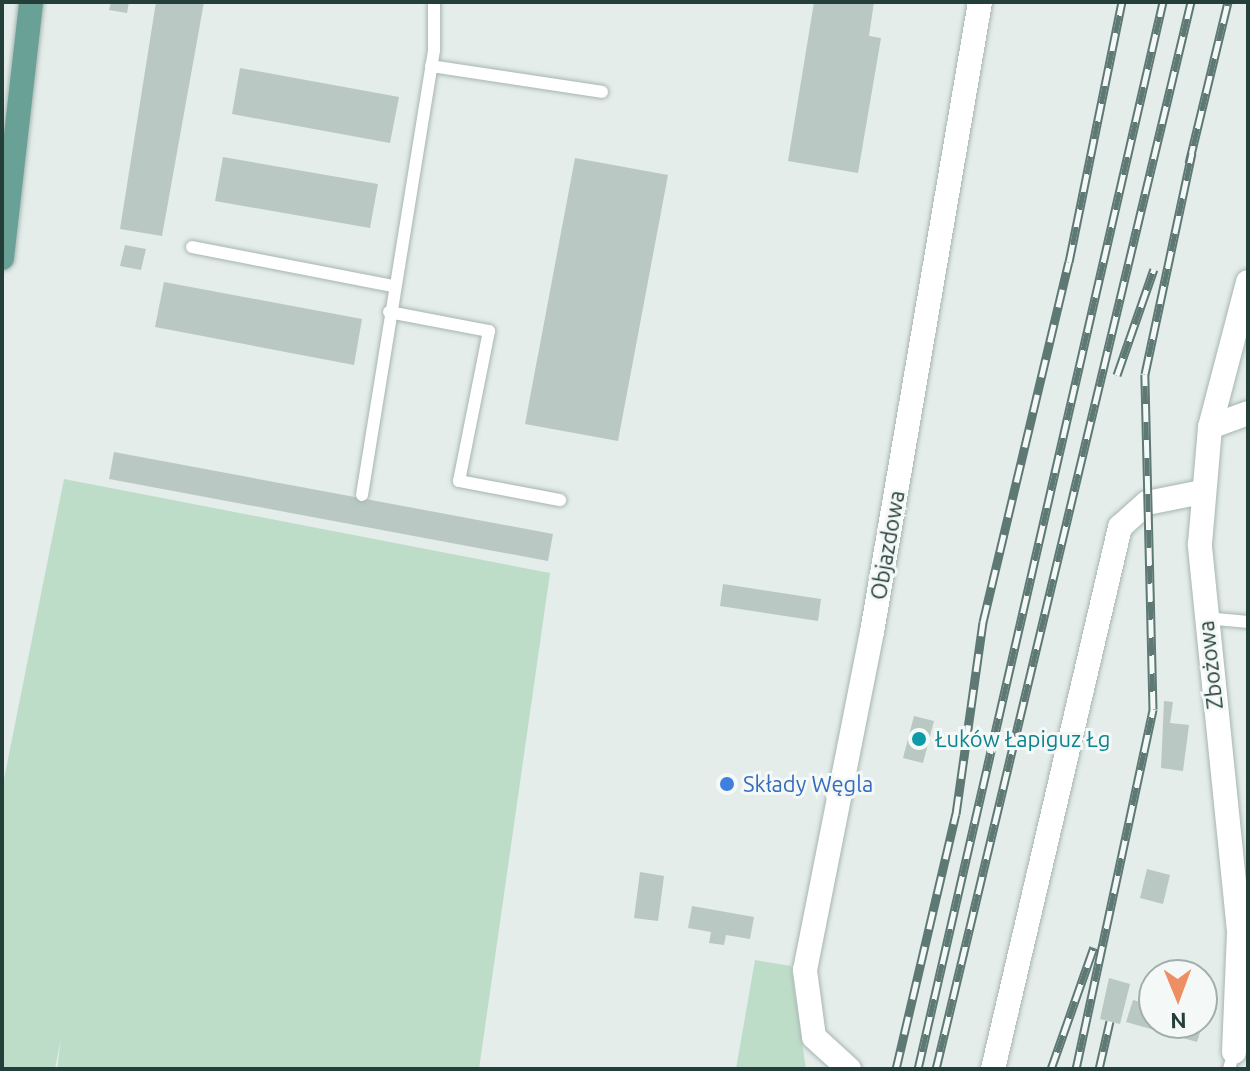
<!DOCTYPE html>
<html>
<head>
<meta charset="utf-8">
<style>
  body { margin:0 }
  #map { position:relative; width:1250px; height:1071px; overflow:hidden; background:#e4edea; font-family:Ubuntu,sans-serif }
  div>[style] { position:absolute }
  .green>* { inset:0; background:#beddc9 }
  .building>* { inset:0; background:#b9c8c3 }
  .roads { filter:drop-shadow(0 0 2px #a7b5b1) drop-shadow(0 0 2px #a7b5b1) }
  .lane>* { height:12px; margin:-6px; padding:0 6px; transform-origin:6px; border-radius:6px; background:#fff }
  .street>* { height:24px; margin:-12px; padding:0 12px; transform-origin:12px; border-radius:12px; background:#fff }
  .primary>* { height:24px; margin:-12px; padding:0 12px; transform-origin:12px; border-radius:12px; background:#6aa197 }
  .rail>* { height:9px; margin-top:-4.5px; transform-origin:0; background:repeating-linear-gradient(90deg,#f4f9f7 0 18px,#5e7974 0 36px); box-sizing:border-box; border-block:2px solid #5e7974 }
  .dots>* { width:22px; height:22px; translate:-50% -50%; box-sizing:border-box; border:4px solid #f4f9f7; border-radius:50% }
  span { translate:-50% -50%; white-space:nowrap; text-align:center; line-height:1.15; -webkit-text-stroke:6px #f4f9f7; paint-order:stroke }
  .street-label { font-size:22px; color:#243e39 }
  .culture-label { font-size:22px; color:#0d838f }
  .left { translate:0 -50%; text-align:left }
  .shop-label { font-size:22px; color:#366cbe }
  .frame { position:absolute; inset:0; border:4px solid #243e39; pointer-events:none }
  .north { position:absolute; left:1138px; top:959px; width:80px; height:80px; box-sizing:border-box; background:#f4f9f7; border:2px solid #a1aeab; border-radius:50%; rotate:179deg; font-size:22px; font-weight:700; line-height:32px; text-align:center; color:#243e39 }
  .north::after { content:''; display:block; margin:auto; width:28px; height:36px; background:#ed8f62; clip-path:polygon(50% 0,100% 100%,50% 72%,0 100%) }
</style>
</head>
<body>
<div id="map">
  <div class="green">
    <i style="clip-path:polygon(64px 479px,550px 573px,479px 1069px,57px 1069px,61px 1038px,55px 1069px,2px 1069px,2px 789px)"></i>
    <i style="clip-path:polygon(755px 960px,791px 966px,806px 1069px,736px 1069px)"></i>
  </div>
  <div class="building">
    <i style="clip-path:polygon(111px 2px,129px 2px,127px 13px,109px 10px)"></i>
    <i style="clip-path:polygon(156px 2px,204px 2px,162px 236px,120px 229px)"></i>
    <i style="clip-path:polygon(814px 2px,874px 2px,869px 36px,881px 38px,858px 173px,788px 161px)"></i>
    <i style="clip-path:polygon(240px 68px,399px 97px,390px 143px,232px 114px)"></i>
    <i style="clip-path:polygon(223px 157px,378px 184px,370px 228px,215px 201px)"></i>
    <i style="clip-path:polygon(575px 158px,668px 175px,618px 441px,525px 424px)"></i>
    <i style="clip-path:polygon(125px 245px,146px 249px,141px 270px,120px 266px)"></i>
    <i style="clip-path:polygon(164px 282px,362px 319px,354px 365px,155px 327px)"></i>
    <i style="clip-path:polygon(114px 452px,553px 534px,548px 561px,109px 479px)"></i>
    <i style="clip-path:polygon(723px 584px,821px 599px,818px 621px,720px 606px)"></i>
    <i style="clip-path:polygon(1164px 701px,1173px 702px,1170px 723px,1189px 725px,1183px 771px,1161px 768px)"></i>
    <i style="clip-path:polygon(914px 716px,934px 721px,923px 763px,903px 758px)"></i>
    <i style="clip-path:polygon(1147px 869px,1170px 875px,1163px 904px,1140px 898px)"></i>
    <i style="clip-path:polygon(640px 872px,664px 876px,658px 921px,634px 918px)"></i>
    <i style="clip-path:polygon(692px 906px,754px 917px,750px 939px,726px 935px,724px 945px,709px 943px,711px 932px,688px 928px)"></i>
    <i style="clip-path:polygon(1109px 978px,1130px 984px,1120px 1024px,1100px 1019px)"></i>
    <i style="clip-path:polygon(1133px 1000px,1154px 1006px,1154px 1023px,1203px 1023px,1197px 1042px,1126px 1022px)"></i>
  </div>
  <div class="roads">
    <div class="lane">
      <i style="left:431px;top:66px;width:173px;rotate:8.6deg"></i>
      <i style="left:192px;top:247px;width:205px;rotate:11deg"></i>
      <i style="left:389px;top:312px;width:102px;rotate:10.8deg"></i>
      <i style="left:489px;top:331px;width:153px;rotate:101.3deg"></i>
      <i style="left:459px;top:481px;width:103px;rotate:10.7deg"></i>
      <i style="left:362px;top:495px;width:451px;rotate:-80.8deg"></i>
      <i style="left:434px;top:50px;width:48px;rotate:-90deg"></i>
      <i style="left:1206px;top:618px;width:42px;rotate:5.4deg"></i>
      <i style="left:1229px;top:1069px;width:18px;rotate:-74deg"></i>
    </div>
    <div class="street">
      <i style="left:1210px;top:427px;width:40px;rotate:-20.2deg"></i>
      <i style="left:1234px;top:1052px;width:121px;rotate:-87.6deg"></i>
      <i style="left:1239px;top:931px;width:389px;rotate:-95.8deg"></i>
      <i style="left:1200px;top:544px;width:117px;rotate:-85.1deg"></i>
      <i style="left:1210px;top:427px;width:150px;rotate:-75.3deg"></i>
      <i style="left:849px;top:1069px;width:47px;rotate:-137.6deg"></i>
      <i style="left:814px;top:1037px;width:68px;rotate:-97.7deg"></i>
      <i style="left:805px;top:970px;width:345px;rotate:-78.8deg"></i>
      <i style="left:872px;top:632px;width:639px;rotate:-80.27deg"></i>
      <i style="left:993px;top:1069px;width:557px;rotate:-76.81deg"></i>
      <i style="left:1120px;top:527px;width:36px;rotate:-42deg"></i>
      <i style="left:1147px;top:503px;width:56px;rotate:-11.3deg"></i>
    </div>
    <div class="primary">
      <i style="left:2px;top:258px;width:258px;rotate:-83.5deg"></i>
    </div>
  </div>
  <div class="rail">
    <i style="left:1189px;top:163px;width:166px;rotate:-76.4deg"></i>
    <i style="left:1117px;top:375px;width:112px;rotate:-70.8deg"></i>
    <i style="left:896px;top:1069px;width:262px;rotate:-76.8deg"></i>
    <i style="left:956px;top:814px;width:194px;rotate:-82deg"></i>
    <i style="left:983px;top:622px;width:370px;rotate:-76.6deg"></i>
    <i style="left:1069px;top:262px;width:265px;rotate:-78.5deg"></i>
    <i style="left:918px;top:1069px;width:1095px;rotate:-77.07deg"></i>
    <i style="left:936px;top:1069px;width:1097px;rotate:-76.56deg"></i>
    <i style="left:1051px;top:1069px;width:129px;rotate:-70.6deg"></i>
    <i style="left:1076px;top:1069px;width:368px;rotate:-77.9deg"></i>
    <i style="left:1153px;top:709px;width:335px;rotate:-91.4deg"></i>
    <i style="left:1145px;top:374px;width:226px;rotate:-78deg"></i>
    <i style="left:1099px;top:1069px;width:49px;rotate:-77.1deg"></i>
  </div>
  <div class="dots">
    <i style="left:919px;top:739px;background:#0f9aa8"></i>
    <i style="left:727px;top:784px;background:#3f7fe0"></i>
  </div>
  <div class="street-label">
    <span style="left:887px;top:545px;rotate:-80deg">Objazdowa</span>
    <span style="left:1210px;top:665px;rotate:-96deg">Zbożowa</span>
  </div>
  <div class="culture-label">
    <span class="left" style="left:935px;top:739px">Łuków Łapiguz Łg</span>
  </div>
  <div class="shop-label">
    <span class="left" style="left:743px;top:784px">Składy Węgla</span>
  </div>
  <div class="frame"></div>
  <div class="north">N</div>
</div>
</body>
</html>
